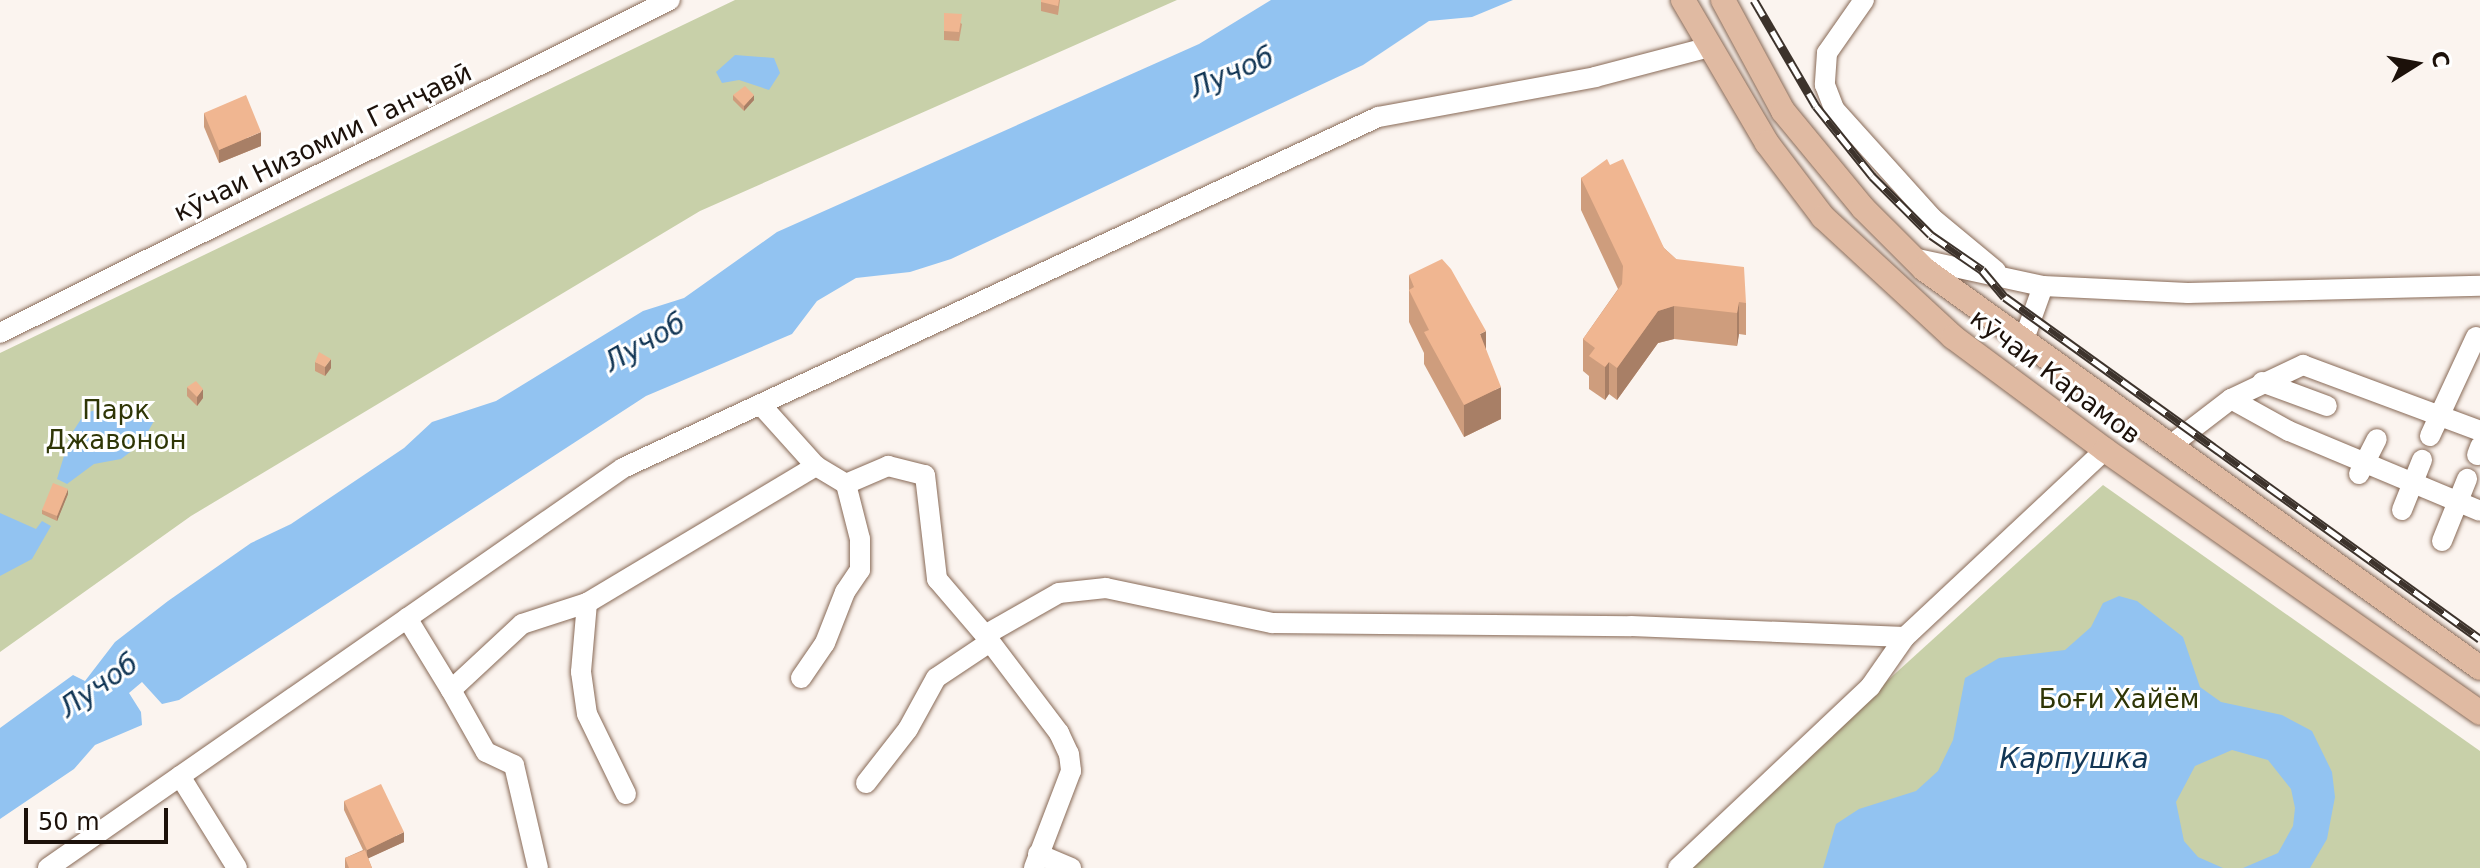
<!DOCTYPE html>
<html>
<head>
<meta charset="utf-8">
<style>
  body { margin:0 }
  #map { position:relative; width:2480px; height:868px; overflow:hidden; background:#fbf4ef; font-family:"DejaVu Sans",sans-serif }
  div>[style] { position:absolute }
  .green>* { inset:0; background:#c8d0a9 }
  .water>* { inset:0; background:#92c3f1 }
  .roads { filter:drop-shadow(0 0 2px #886a57) drop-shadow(0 0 2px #886a57) }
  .minor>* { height:20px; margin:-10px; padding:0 10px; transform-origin:10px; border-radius:10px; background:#fff }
  .major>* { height:24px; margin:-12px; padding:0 12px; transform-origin:12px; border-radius:12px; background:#e0baa2 }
  .rail>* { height:9px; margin-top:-4.5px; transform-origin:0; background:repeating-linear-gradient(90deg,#fff 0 18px,#3d332c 0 36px); box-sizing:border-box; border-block:2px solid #3d332c }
  .wall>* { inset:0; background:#ce9d7d }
  .shaded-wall>* { inset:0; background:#a87f66 }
  .building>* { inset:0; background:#f0b691 }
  span { translate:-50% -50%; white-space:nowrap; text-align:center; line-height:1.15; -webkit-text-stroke:6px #fff; paint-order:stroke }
  .street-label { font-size:26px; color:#1c110a }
  .park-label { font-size:26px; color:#2f3606 }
  .water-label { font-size:28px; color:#123655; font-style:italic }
  .north { position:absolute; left:2376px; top:24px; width:80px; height:80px; -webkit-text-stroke:6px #fff; paint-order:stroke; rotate:79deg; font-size:22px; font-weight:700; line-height:32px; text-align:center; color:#1c110a }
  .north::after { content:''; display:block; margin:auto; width:28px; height:36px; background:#1c110a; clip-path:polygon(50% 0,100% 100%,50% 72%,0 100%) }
  .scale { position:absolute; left:24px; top:808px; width:144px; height:36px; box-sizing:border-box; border:4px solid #1c110a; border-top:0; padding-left:10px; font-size:24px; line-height:28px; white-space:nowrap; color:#1c110a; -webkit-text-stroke:6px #fff; paint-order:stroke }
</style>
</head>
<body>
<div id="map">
  <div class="green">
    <i style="clip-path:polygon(735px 0,1177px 0,700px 211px,191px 516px,0 652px,0 353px)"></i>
    <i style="clip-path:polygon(2103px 485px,2480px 751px,2480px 868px,1681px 868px)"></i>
  </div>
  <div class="water">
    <i style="clip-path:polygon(1271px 0,1513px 0,1472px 17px,1429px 21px,1363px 65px,951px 259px,910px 272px,856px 278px,817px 301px,792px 334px,646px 396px,179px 700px,162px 704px,142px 682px,129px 693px,141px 712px,142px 725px,95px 745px,74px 769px,0 819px,0 728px,73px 675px,85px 681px,115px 642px,168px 601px,251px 543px,291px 524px,404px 448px,432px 422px,496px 401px,643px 311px,684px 298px,777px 232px,1199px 44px)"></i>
    <i style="clip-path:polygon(735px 55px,774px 58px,780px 73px,769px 90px,739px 80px,722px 83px,716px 72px)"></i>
    <i style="clip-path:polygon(103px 408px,110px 416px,140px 411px,154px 421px,141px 444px,121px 459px,94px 464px,67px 484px,57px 479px,70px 436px,85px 413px)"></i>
    <i style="clip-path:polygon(0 513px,36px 529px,42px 521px,51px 526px,32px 559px,0 576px)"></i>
    <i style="clip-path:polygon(2119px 596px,2137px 601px,2183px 637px,2200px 687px,2221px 702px,2282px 715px,2312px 731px,2332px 772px,2335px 797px,2327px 839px,2310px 868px,2243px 868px,2278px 853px,2293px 826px,2295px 808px,2291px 789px,2268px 760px,2232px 750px,2195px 766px,2176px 802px,2184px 841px,2198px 857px,2223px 868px,1823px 868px,1836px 824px,1859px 809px,1916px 791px,1938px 771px,1953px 740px,1965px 678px,1999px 658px,2065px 650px,2091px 627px,2103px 603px)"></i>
  </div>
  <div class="roads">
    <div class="minor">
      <i style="left:1864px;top:0;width:65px;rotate:124.9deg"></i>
      <i style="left:1827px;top:53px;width:32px;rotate:94deg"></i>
      <i style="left:1825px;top:85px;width:26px;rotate:69deg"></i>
      <i style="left:1834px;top:109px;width:147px;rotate:48deg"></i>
      <i style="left:1932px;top:218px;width:83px;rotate:39.6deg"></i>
      <i style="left:1913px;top:258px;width:133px;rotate:12.2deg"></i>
      <i style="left:2043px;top:286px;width:145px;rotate:2.8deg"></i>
      <i style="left:2188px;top:293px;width:292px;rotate:-1.4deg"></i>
      <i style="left:0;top:333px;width:748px;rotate:-26.43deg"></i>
      <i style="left:2023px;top:342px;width:59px;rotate:-70.3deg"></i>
      <i style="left:2262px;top:382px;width:69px;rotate:20.3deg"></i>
      <i style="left:2231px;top:399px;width:66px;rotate:28.9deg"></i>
      <i style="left:2289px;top:431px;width:207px;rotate:22.7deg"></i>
      <i style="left:761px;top:405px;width:82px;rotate:48deg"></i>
      <i style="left:816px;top:466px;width:35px;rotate:31deg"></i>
      <i style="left:2430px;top:436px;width:109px;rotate:-65.1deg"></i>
      <i style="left:2171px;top:445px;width:76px;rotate:-37.5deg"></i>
      <i style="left:2231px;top:399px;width:80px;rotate:-25.3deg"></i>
      <i style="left:2303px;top:365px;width:189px;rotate:20.4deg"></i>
      <i style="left:2477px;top:455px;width:9px;rotate:-69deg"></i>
      <i style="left:2359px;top:474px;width:39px;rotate:-63deg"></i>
      <i style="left:846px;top:484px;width:46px;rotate:-23.2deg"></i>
      <i style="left:888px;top:466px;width:38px;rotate:14deg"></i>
      <i style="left:925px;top:475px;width:105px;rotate:83.4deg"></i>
      <i style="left:937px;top:579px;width:74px;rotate:49.4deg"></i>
      <i style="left:985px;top:635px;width:85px;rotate:-29.6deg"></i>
      <i style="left:1059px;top:593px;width:47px;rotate:-6.1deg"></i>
      <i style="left:1106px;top:588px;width:170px;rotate:11.9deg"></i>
      <i style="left:1272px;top:623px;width:359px;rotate:0.5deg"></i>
      <i style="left:1631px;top:626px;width:274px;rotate:2.3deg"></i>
      <i style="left:2402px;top:510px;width:54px;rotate:-68.2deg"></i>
      <i style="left:2442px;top:541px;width:67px;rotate:-68deg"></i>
      <i style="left:587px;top:603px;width:69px;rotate:95deg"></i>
      <i style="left:581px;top:672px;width:42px;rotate:81.9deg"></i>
      <i style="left:587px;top:714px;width:89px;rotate:64deg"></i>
      <i style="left:407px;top:618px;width:84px;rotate:58.6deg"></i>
      <i style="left:451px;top:690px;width:97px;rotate:-42.9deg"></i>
      <i style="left:522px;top:624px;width:68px;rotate:-17.9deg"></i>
      <i style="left:587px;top:603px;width:267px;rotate:-30.9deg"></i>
      <i style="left:985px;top:635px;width:123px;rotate:52.9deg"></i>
      <i style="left:1059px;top:733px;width:23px;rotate:65deg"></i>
      <i style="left:1069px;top:754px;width:17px;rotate:83deg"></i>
      <i style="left:1071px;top:771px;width:104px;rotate:110.9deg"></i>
      <i style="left:801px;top:678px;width:42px;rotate:-55.6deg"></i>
      <i style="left:825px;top:643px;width:55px;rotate:-68.6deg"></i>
      <i style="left:845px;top:592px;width:27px;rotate:-56deg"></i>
      <i style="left:860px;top:570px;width:31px;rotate:-90deg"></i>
      <i style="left:860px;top:539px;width:57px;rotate:-104.3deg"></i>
      <i style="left:451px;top:690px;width:71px;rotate:60.6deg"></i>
      <i style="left:486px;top:752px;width:31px;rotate:25deg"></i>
      <i style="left:514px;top:765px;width:106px;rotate:76.9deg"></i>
      <i style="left:180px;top:776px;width:108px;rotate:58.2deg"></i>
      <i style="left:866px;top:783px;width:68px;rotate:-52.1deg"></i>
      <i style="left:908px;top:729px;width:58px;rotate:-61.2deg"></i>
      <i style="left:936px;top:678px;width:65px;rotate:-33.7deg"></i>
      <i style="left:1038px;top:854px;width:36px;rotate:23deg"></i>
      <i style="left:48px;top:868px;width:700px;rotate:-34.82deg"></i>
      <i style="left:623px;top:468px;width:833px;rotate:-24.93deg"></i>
      <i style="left:1378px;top:117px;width:221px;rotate:-10.4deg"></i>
      <i style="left:1595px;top:77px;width:118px;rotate:-14.7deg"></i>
      <i style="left:1678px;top:868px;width:264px;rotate:-43.3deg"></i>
      <i style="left:1870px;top:687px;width:61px;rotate:-55deg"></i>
      <i style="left:1905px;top:637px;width:274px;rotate:-43.1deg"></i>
    </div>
    <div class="major">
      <i style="left:1683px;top:0;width:166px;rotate:59.6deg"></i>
      <i style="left:1767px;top:143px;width:93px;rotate:52.9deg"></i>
      <i style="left:1823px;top:217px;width:177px;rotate:42.7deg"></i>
      <i style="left:1953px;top:337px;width:189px;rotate:36.6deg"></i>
      <i style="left:2105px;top:450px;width:458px;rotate:35deg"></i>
      <i style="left:1723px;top:0;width:126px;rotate:61.6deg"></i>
      <i style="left:1783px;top:111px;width:126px;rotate:50.5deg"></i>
      <i style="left:1863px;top:208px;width:86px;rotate:45deg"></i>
      <i style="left:1924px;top:269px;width:684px;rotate:35.66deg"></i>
    </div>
  </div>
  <div class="rail">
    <i style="left:1754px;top:0;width:123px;rotate:59.7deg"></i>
    <i style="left:1816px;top:106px;width:90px;rotate:51.3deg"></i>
    <i style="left:1872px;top:176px;width:83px;rotate:45deg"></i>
    <i style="left:1931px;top:235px;width:62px;rotate:34.5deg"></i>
    <i style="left:1982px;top:270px;width:35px;rotate:50deg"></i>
    <i style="left:2005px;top:297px;width:585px;rotate:35.75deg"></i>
  </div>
  <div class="wall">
    <i style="clip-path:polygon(1041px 0,1060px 0,1058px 15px,1041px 11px)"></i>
    <i style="clip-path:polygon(944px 13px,962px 24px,959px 41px,944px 40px)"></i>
    <i style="clip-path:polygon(733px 95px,754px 100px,744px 111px,733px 100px)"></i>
    <i style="clip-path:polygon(204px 113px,261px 146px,219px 163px,204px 127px)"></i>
    <i style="clip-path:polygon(1610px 165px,1664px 248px,1676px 259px,1746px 303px,1746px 335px,1739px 334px,1737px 346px,1674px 339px,1658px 343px,1617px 400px,1609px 394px,1605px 400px,1589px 389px,1589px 376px,1583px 371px,1583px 339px,1618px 289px,1581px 210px,1581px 178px)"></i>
    <i style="clip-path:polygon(1409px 275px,1486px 350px,1501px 419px,1464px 437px,1424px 364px,1424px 353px,1409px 322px)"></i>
    <i style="clip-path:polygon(315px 362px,331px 368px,325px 376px,315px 371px)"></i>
    <i style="clip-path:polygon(187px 387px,203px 398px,197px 406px,187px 396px)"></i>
    <i style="clip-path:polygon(68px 494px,57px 521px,42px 514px,42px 510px)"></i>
    <i style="clip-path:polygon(344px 801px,404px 842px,368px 858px,372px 868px,345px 868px,345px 858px,363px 850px,344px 810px)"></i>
  </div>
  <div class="shaded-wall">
    <i style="clip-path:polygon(754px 95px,754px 100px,744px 111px,744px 106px)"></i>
    <i style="clip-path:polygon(261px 132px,261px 146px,219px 163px,219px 150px)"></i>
    <i style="clip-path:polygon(1739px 302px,1739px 334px,1737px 346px,1737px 313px)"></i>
    <i style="clip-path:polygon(1674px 306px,1674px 339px,1658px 343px,1617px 400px,1617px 368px,1658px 311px)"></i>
    <i style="clip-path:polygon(1486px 331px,1486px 363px,1480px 334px)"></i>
    <i style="clip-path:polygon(331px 359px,331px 368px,325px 376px,325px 367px)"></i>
    <i style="clip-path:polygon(1609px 362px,1609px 394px,1605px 400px,1605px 367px)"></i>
    <i style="clip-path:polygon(1501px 387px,1501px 419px,1464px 437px,1464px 405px)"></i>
    <i style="clip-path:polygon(203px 389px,203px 398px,197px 406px,197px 397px)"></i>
    <i style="clip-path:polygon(68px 489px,68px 494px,57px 521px,57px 516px)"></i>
    <i style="clip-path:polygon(404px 832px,404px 842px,367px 859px,367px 850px)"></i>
  </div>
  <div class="building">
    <i style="clip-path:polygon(1041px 0,1059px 0,1058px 6px,1041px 2px)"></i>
    <i style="clip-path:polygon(944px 13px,962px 14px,959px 32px,944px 31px)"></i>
    <i style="clip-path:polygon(745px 86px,754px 95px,744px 106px,733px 95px)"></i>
    <i style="clip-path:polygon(246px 95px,261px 132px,219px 150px,204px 113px)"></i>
    <i style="clip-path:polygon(1607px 159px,1610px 165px,1623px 159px,1664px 248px,1676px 259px,1744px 267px,1746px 303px,1739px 302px,1737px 313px,1674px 306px,1658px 311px,1617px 368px,1609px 362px,1605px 367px,1589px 356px,1595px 348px,1583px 339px,1622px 284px,1623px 266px,1581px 178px)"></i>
    <i style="clip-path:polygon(1442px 259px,1451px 269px,1486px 331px,1480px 334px,1501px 387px,1464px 405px,1424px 332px,1429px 330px,1409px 290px,1414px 287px,1409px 275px)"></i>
    <i style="clip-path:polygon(319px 352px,331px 359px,325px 367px,315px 362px)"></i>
    <i style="clip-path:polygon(196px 381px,203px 389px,197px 397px,187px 387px)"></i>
    <i style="clip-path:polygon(53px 483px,68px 489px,57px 516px,42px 510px)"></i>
    <i style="clip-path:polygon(381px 784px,404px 832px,367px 850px,344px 801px)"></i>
    <i style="clip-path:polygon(365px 850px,372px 868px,349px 868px,345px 858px)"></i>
  </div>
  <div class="street-label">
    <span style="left:323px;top:143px;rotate:-26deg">кӯчаи Низомии Ганҷавӣ</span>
    <span style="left:2055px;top:377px;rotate:37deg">кӯчаи Карамов</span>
  </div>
  <div class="park-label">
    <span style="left:116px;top:426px">Парк<br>Джавонон</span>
    <span style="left:2119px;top:700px">Боғи Хайём</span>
  </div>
  <div class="water-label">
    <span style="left:1232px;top:73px;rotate:-23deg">Лучоб</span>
    <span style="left:645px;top:343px;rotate:-30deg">Лучоб</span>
    <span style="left:99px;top:686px;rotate:-35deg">Лучоб</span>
    <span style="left:2074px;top:759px">Карпушка</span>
  </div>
  <div class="north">С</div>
  <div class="scale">50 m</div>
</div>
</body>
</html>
